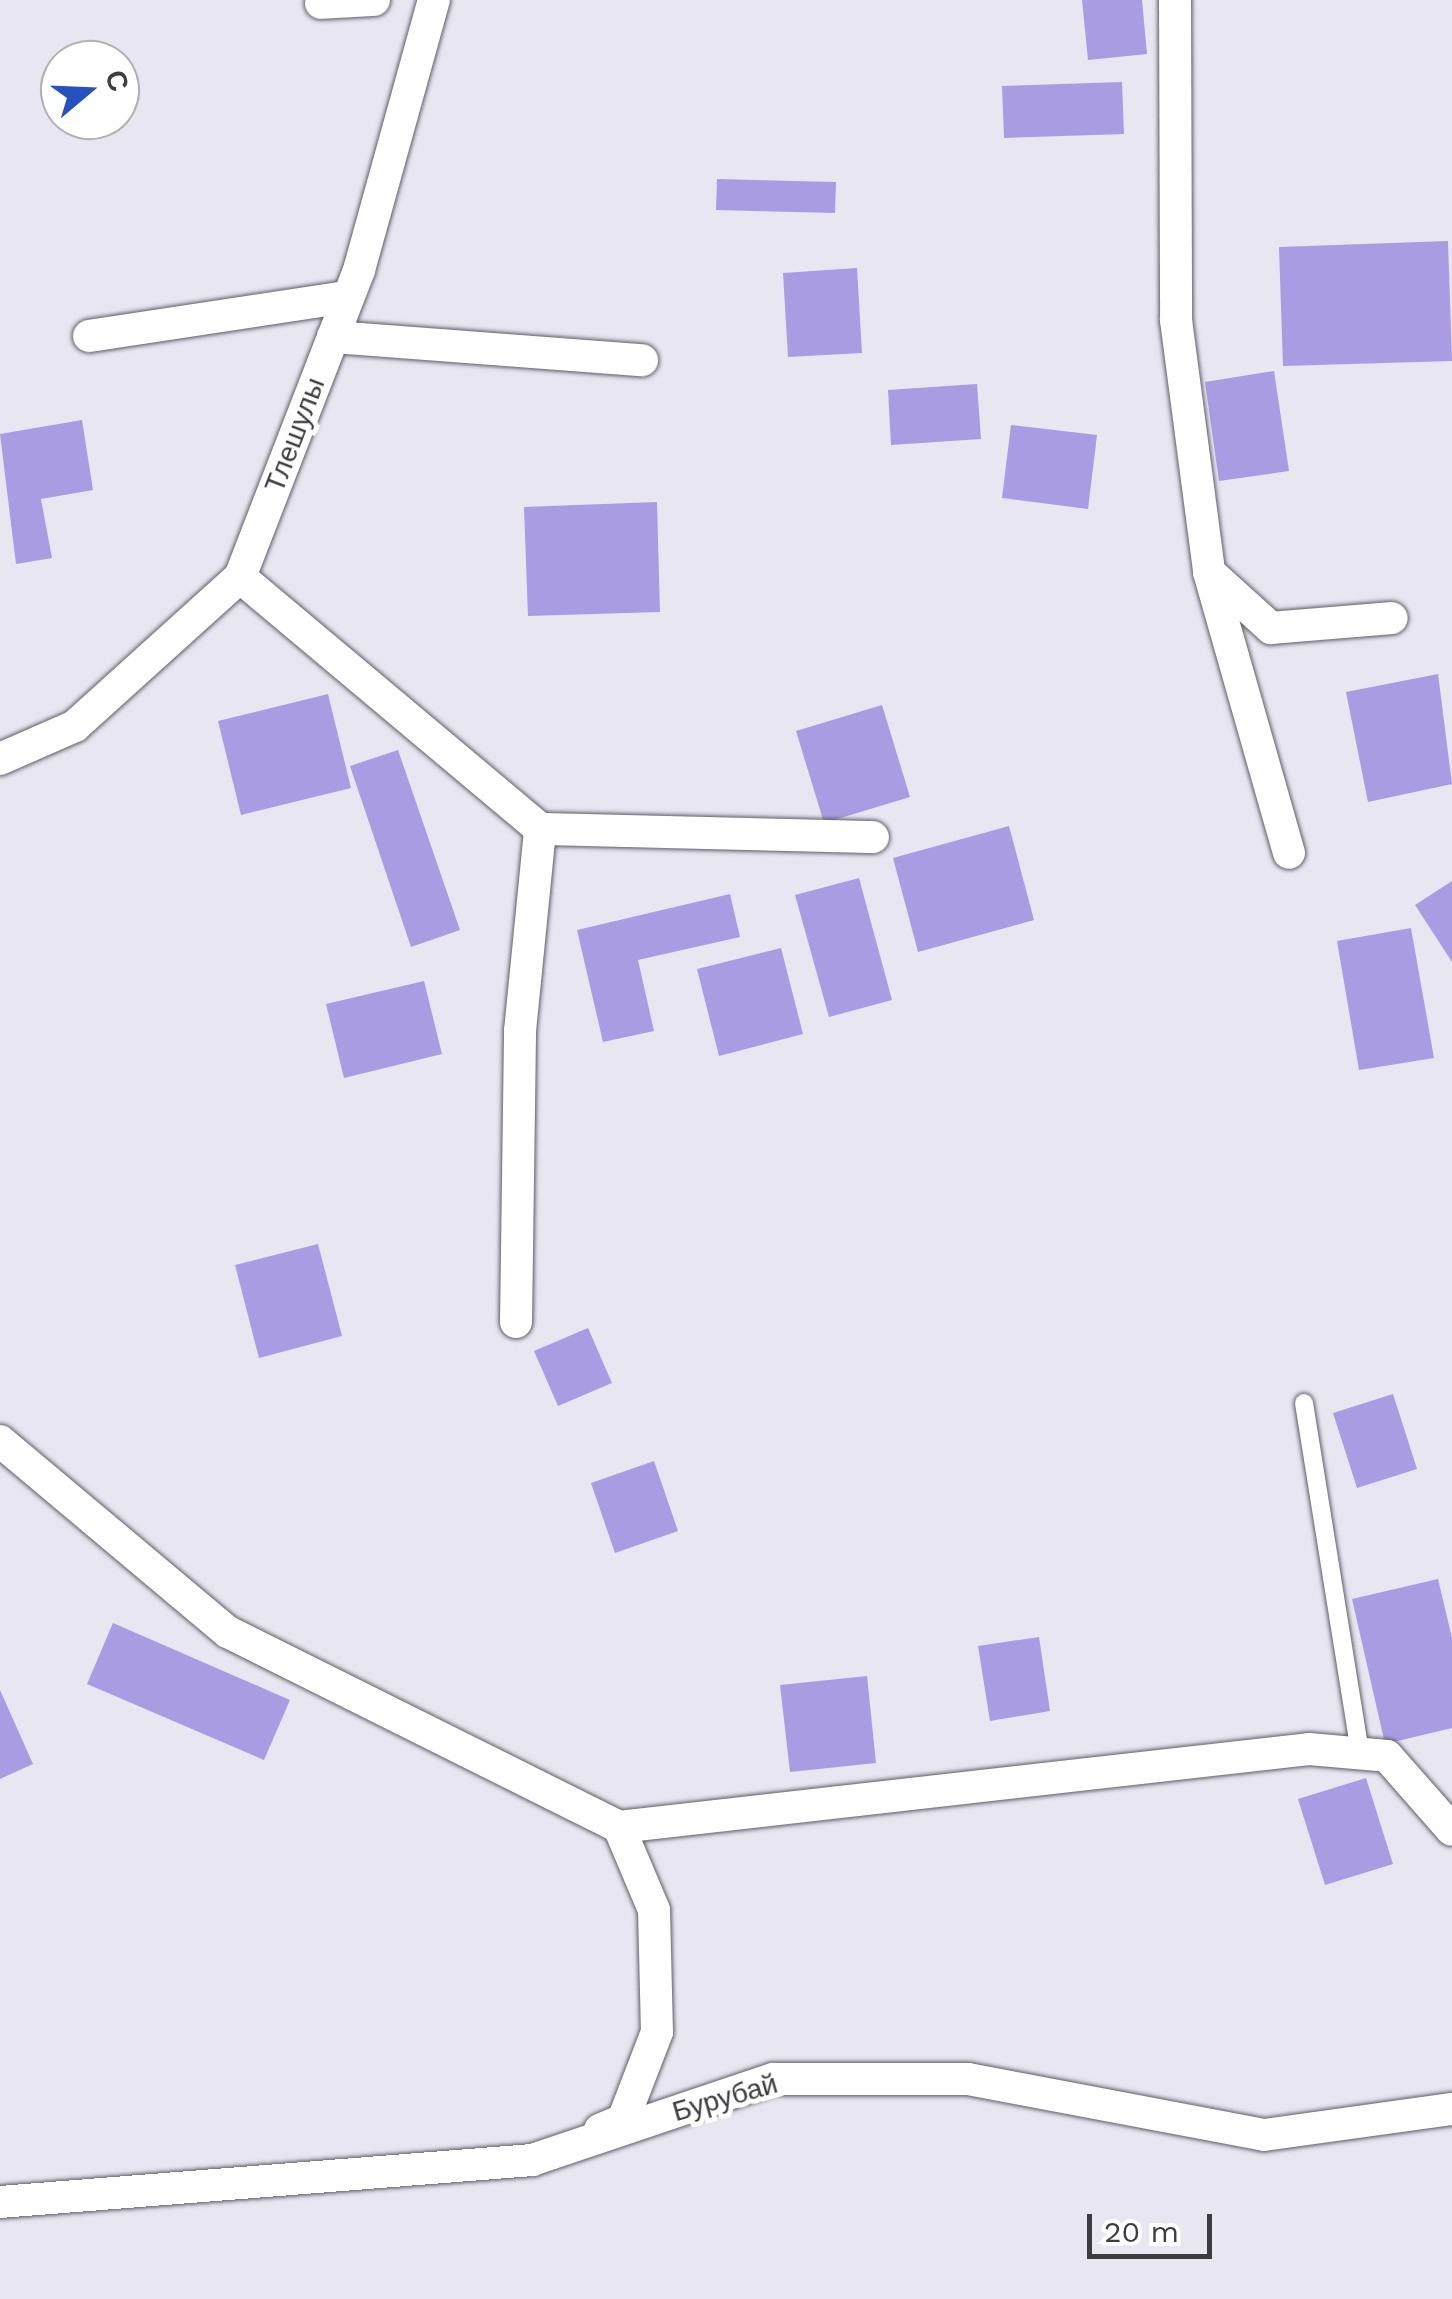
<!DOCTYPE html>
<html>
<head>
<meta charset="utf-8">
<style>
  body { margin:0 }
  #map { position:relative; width:1452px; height:2299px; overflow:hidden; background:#e7e6f1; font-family:"Work Sans",sans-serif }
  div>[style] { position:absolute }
  .building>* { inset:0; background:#aa9ce3 }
  .roads { filter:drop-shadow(0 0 2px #5f5e67) drop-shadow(0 0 2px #5f5e67) }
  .lane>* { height:18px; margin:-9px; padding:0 9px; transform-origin:9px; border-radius:9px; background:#fff }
  .street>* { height:32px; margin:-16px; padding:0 16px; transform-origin:16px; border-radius:16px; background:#fff }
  span { translate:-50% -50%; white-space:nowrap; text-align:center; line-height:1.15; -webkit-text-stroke:10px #fff; paint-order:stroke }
  .street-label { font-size:28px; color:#3d3c40 }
  .north { position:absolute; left:40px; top:40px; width:100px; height:100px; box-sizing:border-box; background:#fff; border:2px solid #b1b1b3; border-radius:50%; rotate:71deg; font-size:28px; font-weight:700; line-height:40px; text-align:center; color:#3d3c40 }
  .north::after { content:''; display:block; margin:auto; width:35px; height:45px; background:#2751bf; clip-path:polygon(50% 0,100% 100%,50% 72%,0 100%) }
  .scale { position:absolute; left:1087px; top:2214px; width:125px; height:45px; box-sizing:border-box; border:5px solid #3d3c40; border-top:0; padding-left:12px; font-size:30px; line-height:35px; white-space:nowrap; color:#3d3c40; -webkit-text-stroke:8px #fff; paint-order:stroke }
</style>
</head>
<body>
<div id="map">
  <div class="building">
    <i style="clip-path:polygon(1082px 0,1142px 0,1147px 54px,1088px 60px)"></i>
    <i style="clip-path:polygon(1122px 82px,1124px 134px,1004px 138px,1002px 86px)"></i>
    <i style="clip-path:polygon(717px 179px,836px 182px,835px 213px,716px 210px)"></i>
    <i style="clip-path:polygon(1448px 241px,1452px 361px,1283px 366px,1279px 247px)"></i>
    <i style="clip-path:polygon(857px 268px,862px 353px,788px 357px,783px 273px)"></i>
    <i style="clip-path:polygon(1274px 371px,1289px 471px,1219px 481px,1205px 382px)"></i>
    <i style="clip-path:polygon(977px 384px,981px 439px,891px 445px,888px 390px)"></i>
    <i style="clip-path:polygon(82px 420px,93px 490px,41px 499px,52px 558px,16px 564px,0 434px)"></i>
    <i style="clip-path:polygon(1011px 425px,1097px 435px,1088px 509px,1002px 498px)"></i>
    <i style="clip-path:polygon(657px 502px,660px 612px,528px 616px,524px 507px)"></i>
    <i style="clip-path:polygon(1438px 674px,1452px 784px,1368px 802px,1346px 692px)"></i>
    <i style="clip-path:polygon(328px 694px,351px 788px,241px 815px,218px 721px)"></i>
    <i style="clip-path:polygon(882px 705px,910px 797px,824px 823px,796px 731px)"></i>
    <i style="clip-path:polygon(398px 750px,460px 930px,411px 947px,350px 766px)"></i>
    <i style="clip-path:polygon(1009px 826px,1034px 920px,918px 952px,893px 858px)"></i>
    <i style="clip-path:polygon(859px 878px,892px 1000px,829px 1017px,795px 895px)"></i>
    <i style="clip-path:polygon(1452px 881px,1452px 962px,1415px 905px)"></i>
    <i style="clip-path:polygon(730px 894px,740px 937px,638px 960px,654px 1031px,603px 1042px,577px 930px)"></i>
    <i style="clip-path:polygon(1411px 928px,1434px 1058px,1359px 1070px,1337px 941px)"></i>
    <i style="clip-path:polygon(781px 948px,803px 1034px,719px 1056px,697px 969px)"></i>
    <i style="clip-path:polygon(424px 981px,442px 1054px,344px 1078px,326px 1004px)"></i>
    <i style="clip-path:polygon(318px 1244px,342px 1336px,259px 1358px,235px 1265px)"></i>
    <i style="clip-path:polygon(588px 1328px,612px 1383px,558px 1406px,534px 1351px)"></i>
    <i style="clip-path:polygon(1393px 1394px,1417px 1469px,1357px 1488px,1333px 1413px)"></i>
    <i style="clip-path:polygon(654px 1461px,678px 1531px,615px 1553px,591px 1483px)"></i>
    <i style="clip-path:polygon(1438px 1579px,1452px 1638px,1452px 1728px,1385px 1744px,1352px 1599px)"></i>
    <i style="clip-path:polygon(113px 1623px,290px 1700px,264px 1760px,87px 1684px)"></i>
    <i style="clip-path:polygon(1039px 1637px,1050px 1711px,990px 1721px,978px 1646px)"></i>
    <i style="clip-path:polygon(867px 1676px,876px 1763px,790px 1772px,780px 1685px)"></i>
    <i style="clip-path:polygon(0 1690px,33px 1764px,0 1779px)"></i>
    <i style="clip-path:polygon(1366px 1778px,1393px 1864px,1325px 1885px,1298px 1799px)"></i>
  </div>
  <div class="roads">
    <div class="lane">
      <i style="left:1304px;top:1403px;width:355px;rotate:80.9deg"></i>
    </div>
    <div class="street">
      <i style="left:1175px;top:0;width:320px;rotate:89.8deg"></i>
      <i style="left:1176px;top:320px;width:254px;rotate:82.5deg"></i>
      <i style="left:1209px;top:572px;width:292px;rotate:74.1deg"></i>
      <i style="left:321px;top:3px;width:53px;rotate:-3.2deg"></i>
      <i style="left:89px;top:336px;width:262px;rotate:-8.6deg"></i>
      <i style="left:333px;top:337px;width:310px;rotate:4.3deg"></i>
      <i style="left:1209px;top:572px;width:84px;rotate:42.1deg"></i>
      <i style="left:1271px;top:628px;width:121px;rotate:-4.7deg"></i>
      <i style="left:240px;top:577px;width:392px;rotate:40deg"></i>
      <i style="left:540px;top:829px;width:333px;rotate:1.4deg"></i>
      <i style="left:0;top:759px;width:82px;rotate:-23.7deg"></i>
      <i style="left:75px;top:726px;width:222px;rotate:-42.1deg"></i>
      <i style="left:240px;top:577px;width:329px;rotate:-68.8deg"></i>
      <i style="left:359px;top:270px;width:280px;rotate:-74.5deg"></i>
      <i style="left:516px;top:1322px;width:291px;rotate:-89.2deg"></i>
      <i style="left:520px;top:1031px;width:203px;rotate:-84.3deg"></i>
      <i style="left:0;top:1441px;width:297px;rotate:40deg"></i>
      <i style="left:228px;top:1632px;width:437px;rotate:26.5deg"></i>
      <i style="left:619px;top:1827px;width:90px;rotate:67.1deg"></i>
      <i style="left:654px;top:1910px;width:122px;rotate:88.6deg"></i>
      <i style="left:657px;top:2032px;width:94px;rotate:111.1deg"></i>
      <i style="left:623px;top:2120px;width:25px;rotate:157deg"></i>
      <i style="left:619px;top:1827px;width:694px;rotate:-6.45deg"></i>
      <i style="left:1309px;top:1749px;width:78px;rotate:5.1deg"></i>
      <i style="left:1387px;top:1756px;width:98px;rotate:48.7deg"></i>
      <i style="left:0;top:2202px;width:534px;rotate:-4.51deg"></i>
      <i style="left:532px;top:2160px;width:254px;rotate:-18.6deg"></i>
      <i style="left:773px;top:2079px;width:195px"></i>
      <i style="left:968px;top:2079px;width:301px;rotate:10.7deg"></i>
      <i style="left:1264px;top:2135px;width:190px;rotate:-7.9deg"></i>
    </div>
  </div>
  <div class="street-label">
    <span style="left:295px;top:435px;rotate:-69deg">Тлешулы</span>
    <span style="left:725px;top:2098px;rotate:-16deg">Бурубай</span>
  </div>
  <div class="north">С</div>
  <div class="scale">20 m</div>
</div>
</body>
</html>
